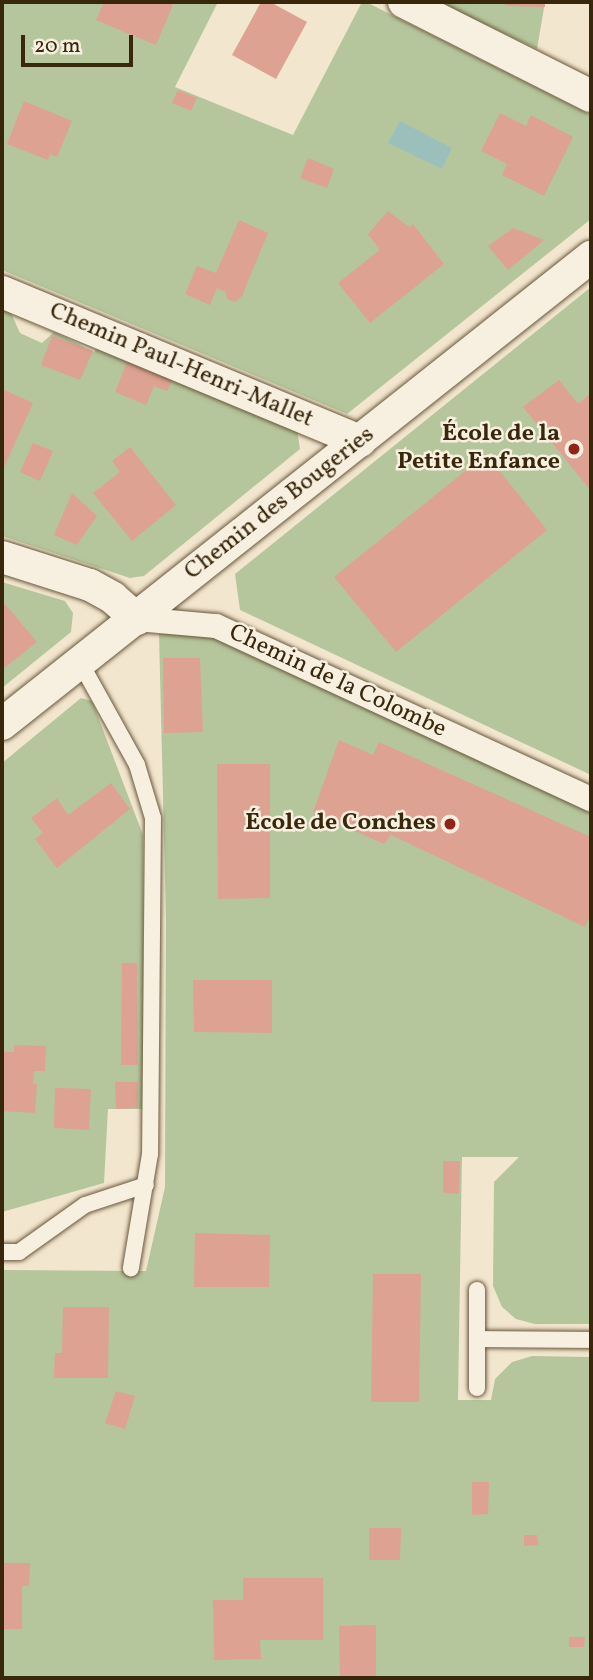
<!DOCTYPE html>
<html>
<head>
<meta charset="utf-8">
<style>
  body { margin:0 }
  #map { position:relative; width:593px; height:1680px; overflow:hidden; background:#f3e6ce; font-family:Vollkorn,serif }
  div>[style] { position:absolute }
  .green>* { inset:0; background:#b6c69c }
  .water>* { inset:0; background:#9bbfba }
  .building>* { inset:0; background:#dda291 }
  .roads { filter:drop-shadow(0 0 2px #68573c) drop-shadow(0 0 2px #68573c) }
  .service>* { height:16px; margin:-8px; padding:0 8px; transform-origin:8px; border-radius:8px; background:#f7efdf }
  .pedestrian>* { height:24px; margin:-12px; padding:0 12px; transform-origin:12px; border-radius:12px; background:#f7efdf }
  .minor>* { height:32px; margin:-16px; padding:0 16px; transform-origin:16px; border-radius:16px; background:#f7efdf }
  .dots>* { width:19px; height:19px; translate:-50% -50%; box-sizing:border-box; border:4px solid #f7efdf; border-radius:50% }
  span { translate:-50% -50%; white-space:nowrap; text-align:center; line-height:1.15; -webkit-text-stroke:5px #f7efdf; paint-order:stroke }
  .street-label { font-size:24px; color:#39270c }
  .poi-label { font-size:24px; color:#39270c; font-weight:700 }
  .right { translate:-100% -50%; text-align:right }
  .frame { position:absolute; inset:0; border:4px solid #39270c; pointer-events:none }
  .scale { position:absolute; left:21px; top:35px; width:112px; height:32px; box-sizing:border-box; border:4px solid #39270c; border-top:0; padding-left:9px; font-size:21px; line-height:24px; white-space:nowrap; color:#39270c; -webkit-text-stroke:5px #f7efdf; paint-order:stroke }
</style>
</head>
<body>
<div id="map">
  <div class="green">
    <i style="clip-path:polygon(2px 2px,218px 2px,175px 87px,293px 135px,362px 2px,366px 2px,591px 115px,591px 219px,347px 414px,2px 270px)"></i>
    <i style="clip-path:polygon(437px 2px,545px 2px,537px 49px)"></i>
    <i style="clip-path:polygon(591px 287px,591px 775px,240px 610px,235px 574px)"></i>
    <i style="clip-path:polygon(2px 309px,11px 313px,20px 333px,42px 343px,54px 332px,94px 352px,97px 347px,297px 430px,300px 449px,144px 576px,130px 578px,2px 536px)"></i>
    <i style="clip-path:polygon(2px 582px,65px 601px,73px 613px,71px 632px,2px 688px)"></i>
    <i style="clip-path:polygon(159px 634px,214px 635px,591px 813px,591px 1324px,535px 1324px,516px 1319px,502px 1307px,493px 1286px,494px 1182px,519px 1157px,462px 1157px,458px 1400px,491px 1400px,495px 1379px,512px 1362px,532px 1356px,591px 1357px,591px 1678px,2px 1678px,2px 1270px,146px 1271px,165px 1187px,166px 917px)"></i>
    <i style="clip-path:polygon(81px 698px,92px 701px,143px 835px,144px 1109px,108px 1109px,104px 1183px,2px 1212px,2px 763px)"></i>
  </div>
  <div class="water">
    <i style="clip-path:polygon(400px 121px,452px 148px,442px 169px,388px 143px)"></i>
  </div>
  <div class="building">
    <i style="clip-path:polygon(104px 2px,166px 2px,173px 5px,156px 45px,96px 20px)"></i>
    <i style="clip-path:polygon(261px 2px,270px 2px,307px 22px,276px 79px,232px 55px)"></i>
    <i style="clip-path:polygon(505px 2px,545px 2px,545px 7px,505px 6px)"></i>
    <i style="clip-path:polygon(178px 90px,197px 98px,191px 111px,172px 103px)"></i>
    <i style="clip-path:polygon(24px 101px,72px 121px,57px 157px,50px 154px,48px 160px,7px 144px)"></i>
    <i style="clip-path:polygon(500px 113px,526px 126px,531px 115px,573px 137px,544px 196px,502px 175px,507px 164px,481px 151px)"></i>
    <i style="clip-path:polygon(308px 158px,334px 169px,327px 188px,300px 178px)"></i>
    <i style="clip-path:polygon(388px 211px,409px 227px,413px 224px,444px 264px,370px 323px,338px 283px,380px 250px,368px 234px)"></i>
    <i style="clip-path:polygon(239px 220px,268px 233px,242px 296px,235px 302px,227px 299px,226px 292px,217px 288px,210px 305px,185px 294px,197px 266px,216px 273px)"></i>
    <i style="clip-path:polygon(513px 228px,544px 240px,508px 270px,488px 246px)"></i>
    <i style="clip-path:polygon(52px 336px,93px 351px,80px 380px,41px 365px)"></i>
    <i style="clip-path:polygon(127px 362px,173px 379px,167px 391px,154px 386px,146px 405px,115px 392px)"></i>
    <i style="clip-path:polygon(559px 380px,578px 404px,591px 393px,591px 491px,523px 407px)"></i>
    <i style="clip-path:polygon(2px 389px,33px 403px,2px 472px)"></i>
    <i style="clip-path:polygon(33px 443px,53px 451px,40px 481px,20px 472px)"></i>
    <i style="clip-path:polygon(130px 447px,176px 505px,132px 541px,93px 493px,120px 472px,112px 461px)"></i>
    <i style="clip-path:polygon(486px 454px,547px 530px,396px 652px,334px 577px)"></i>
    <i style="clip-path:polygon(72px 493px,97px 516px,77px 545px,54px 535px)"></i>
    <i style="clip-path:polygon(5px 604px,37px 642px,2px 670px,2px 606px)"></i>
    <i style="clip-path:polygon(163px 658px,200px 658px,203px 732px,164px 733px)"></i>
    <i style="clip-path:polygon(339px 740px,373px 755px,379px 742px,591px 837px,591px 913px,585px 927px,391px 835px,384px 844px,313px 812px)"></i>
    <i style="clip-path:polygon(217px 764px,270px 764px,270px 898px,218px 899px)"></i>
    <i style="clip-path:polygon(111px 783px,130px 809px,57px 868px,35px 839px,43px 833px,31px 818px,57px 798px,68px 815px)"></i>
    <i style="clip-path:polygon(122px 963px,137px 963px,138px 1065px,121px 1065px)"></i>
    <i style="clip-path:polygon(193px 980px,272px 980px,272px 1033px,194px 1032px)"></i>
    <i style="clip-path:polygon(14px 1045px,46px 1046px,45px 1071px,34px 1071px,33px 1084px,37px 1084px,35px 1113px,2px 1111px,2px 1052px,14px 1052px)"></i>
    <i style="clip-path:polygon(115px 1082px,138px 1082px,138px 1108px,116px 1109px)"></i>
    <i style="clip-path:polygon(55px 1088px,91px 1089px,89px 1130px,54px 1128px)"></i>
    <i style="clip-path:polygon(443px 1161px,460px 1161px,459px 1194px,443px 1193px)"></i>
    <i style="clip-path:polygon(195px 1233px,270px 1235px,269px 1287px,194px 1287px)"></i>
    <i style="clip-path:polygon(373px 1274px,421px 1274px,419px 1402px,371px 1402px)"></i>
    <i style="clip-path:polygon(63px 1307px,109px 1307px,108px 1378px,54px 1378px,55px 1353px,62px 1353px)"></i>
    <i style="clip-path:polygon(116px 1391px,135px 1396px,125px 1429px,105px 1423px)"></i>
    <i style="clip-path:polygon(472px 1482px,489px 1482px,488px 1514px,472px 1515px)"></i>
    <i style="clip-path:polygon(369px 1528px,401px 1528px,400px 1560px,369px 1560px)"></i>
    <i style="clip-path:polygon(524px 1535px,537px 1535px,538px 1545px,524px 1546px)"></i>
    <i style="clip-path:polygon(2px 1563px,30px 1563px,29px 1586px,22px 1586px,22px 1629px,2px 1629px)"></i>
    <i style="clip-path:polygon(243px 1578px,323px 1578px,323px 1640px,260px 1640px,261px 1659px,214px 1660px,213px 1600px,243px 1600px)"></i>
    <i style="clip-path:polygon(376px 1625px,376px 1678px,340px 1678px,339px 1626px)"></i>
    <i style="clip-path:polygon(569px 1637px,585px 1637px,584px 1647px,569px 1647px)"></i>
  </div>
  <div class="roads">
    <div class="service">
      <i style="left:80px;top:662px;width:118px;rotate:61deg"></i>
      <i style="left:137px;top:765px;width:55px;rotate:73.2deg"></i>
      <i style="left:153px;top:818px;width:336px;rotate:90.5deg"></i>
      <i style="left:150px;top:1154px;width:116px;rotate:99.5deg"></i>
      <i style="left:2px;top:1252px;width:17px"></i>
      <i style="left:19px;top:1252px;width:81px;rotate:-35.5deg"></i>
      <i style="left:85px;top:1205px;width:64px;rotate:-18.2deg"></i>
      <i style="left:477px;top:1290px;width:98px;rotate:90deg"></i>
      <i style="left:478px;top:1339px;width:113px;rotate:0.5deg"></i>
    </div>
    <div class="pedestrian">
      <i style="left:137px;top:619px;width:79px;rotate:5.1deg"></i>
      <i style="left:216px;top:626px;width:413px;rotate:24.8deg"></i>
    </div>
    <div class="minor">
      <i style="left:404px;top:2px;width:209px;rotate:26.7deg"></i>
      <i style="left:2px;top:292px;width:388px;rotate:22.6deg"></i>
      <i style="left:2px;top:557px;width:92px;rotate:17.7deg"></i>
      <i style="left:90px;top:585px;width:26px;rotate:29deg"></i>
      <i style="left:113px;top:598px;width:32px;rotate:41deg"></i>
      <i style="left:2px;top:724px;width:752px;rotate:-38.41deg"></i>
    </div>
  </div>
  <div class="dots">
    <i style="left:574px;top:449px;background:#8f2418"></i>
    <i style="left:450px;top:824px;background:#8f2418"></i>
  </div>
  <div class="street-label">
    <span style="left:181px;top:366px;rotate:23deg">Chemin Paul-Henri-Mallet</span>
    <span style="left:280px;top:504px;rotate:-38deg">Chemin des Bougeries</span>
    <span style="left:337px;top:682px;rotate:25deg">Chemin de la Colombe</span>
  </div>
  <div class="poi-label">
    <span class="right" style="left:560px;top:449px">École de la<br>Petite Enfance</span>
    <span class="right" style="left:436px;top:824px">École de Conches</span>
  </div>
  <div class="frame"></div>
  <div class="scale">20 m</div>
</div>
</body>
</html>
